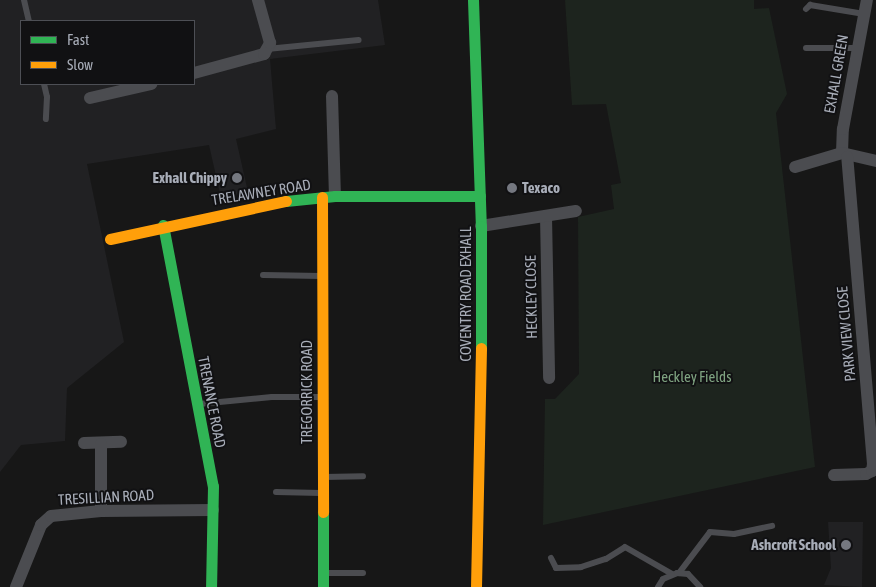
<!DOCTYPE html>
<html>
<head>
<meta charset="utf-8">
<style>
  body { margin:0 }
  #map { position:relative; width:876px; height:587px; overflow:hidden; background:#171717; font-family:"Asap Condensed",sans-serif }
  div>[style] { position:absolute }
  .built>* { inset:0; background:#212123 }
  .green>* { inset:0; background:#1d241e }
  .lane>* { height:6px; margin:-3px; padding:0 3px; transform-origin:3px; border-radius:3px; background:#4b4c50 }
  .street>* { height:12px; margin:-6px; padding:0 6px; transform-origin:6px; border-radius:6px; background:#4b4c50 }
  .fast>* { height:11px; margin:-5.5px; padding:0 5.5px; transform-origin:5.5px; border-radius:5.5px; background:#30b455 }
  .slow>* { height:11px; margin:-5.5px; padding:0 5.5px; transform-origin:5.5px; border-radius:5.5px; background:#ff9f0a }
  .dots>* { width:14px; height:14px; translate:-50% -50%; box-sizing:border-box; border:2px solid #111113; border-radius:50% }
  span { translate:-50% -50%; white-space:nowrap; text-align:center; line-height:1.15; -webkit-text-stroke:4px #111113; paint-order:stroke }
  .street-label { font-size:15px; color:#a8adb8 }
  .poi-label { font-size:15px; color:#a8adb8; font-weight:700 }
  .right { translate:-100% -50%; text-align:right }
  .left { translate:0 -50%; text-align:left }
  .park-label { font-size:15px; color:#7fa381 }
  .legend { position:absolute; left:20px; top:20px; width:175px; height:65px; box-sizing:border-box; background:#111113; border:1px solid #4d4f55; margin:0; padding:6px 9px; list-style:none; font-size:15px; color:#a8adb8 }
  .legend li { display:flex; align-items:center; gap:10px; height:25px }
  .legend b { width:25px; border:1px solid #4d4f55 }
</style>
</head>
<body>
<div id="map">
  <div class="built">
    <i style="clip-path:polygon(evenodd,0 0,378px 0,385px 45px,270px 59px,276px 129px,236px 139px,248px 192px,221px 198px,209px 145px,87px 164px,124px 342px,67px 388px,65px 441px,21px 445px,0 472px,0 0,21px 21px,194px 21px,194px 84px,21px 84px,21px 21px)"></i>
    <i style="clip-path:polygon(828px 522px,863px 522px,862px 587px,824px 585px,831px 568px)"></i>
  </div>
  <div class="green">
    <i style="clip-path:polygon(565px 0,754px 0,754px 9px,769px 8px,787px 94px,776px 113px,815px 467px,543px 525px,545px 399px,555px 399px,579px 374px,578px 217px,614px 209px,611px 185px,621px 183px,606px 104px,572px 105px)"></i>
  </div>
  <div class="lane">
    <i style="left:24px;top:0;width:22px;rotate:77deg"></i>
    <i style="left:806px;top:9px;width:6px;rotate:-45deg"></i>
    <i style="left:810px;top:5px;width:55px;rotate:9.5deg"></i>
    <i style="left:806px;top:48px;width:51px"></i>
    <i style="left:267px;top:49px;width:92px;rotate:-5.6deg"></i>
    <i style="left:44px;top:84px;width:13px;rotate:77deg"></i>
    <i style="left:47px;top:97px;width:22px;rotate:93deg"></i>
    <i style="left:263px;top:275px;width:58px;rotate:1deg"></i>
    <i style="left:199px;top:404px;width:73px;rotate:-5.5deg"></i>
    <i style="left:272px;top:397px;width:49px"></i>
    <i style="left:324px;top:477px;width:39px;rotate:-1deg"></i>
    <i style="left:276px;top:492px;width:45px;rotate:1.3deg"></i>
    <i style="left:551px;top:558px;width:11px;rotate:63deg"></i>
    <i style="left:556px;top:568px;width:25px;rotate:-2deg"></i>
    <i style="left:581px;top:567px;width:26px;rotate:-18deg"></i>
    <i style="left:606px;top:559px;width:22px;rotate:-32deg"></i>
    <i style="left:625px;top:547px;width:54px;rotate:29.9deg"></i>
    <i style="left:324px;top:573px;width:39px"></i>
    <i style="left:679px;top:573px;width:51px;rotate:-52.9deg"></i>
    <i style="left:710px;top:532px;width:24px;rotate:5deg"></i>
    <i style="left:734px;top:534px;width:39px;rotate:-12deg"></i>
    <i style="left:658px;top:587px;width:9px;rotate:-58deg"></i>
    <i style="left:663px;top:579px;width:15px;rotate:-23deg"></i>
    <i style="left:677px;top:573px;width:11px;rotate:5deg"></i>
    <i style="left:688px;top:574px;width:18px;rotate:47deg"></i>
  </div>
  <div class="street">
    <i style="left:194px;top:73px;width:73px;rotate:-15.2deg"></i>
    <i style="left:264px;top:54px;width:13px;rotate:-61deg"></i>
    <i style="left:270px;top:43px;width:45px;rotate:-105.6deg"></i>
    <i style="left:332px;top:96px;width:100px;rotate:88.3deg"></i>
    <i style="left:90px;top:98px;width:63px;rotate:-12.9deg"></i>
    <i style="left:842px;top:153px;width:24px;rotate:-88deg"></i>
    <i style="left:843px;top:129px;width:131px;rotate:-79.5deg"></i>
    <i style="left:842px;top:153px;width:35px;rotate:13deg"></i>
    <i style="left:795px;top:167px;width:49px;rotate:-16.6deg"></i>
    <i style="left:546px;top:216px;width:162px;rotate:88.9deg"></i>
    <i style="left:481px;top:226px;width:96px;rotate:-9deg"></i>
    <i style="left:84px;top:443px;width:37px;rotate:-2deg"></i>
    <i style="left:834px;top:475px;width:32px;rotate:-2deg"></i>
    <i style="left:866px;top:474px;width:7px;rotate:-27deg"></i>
    <i style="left:872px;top:471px;width:7px;rotate:-82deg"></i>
    <i style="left:873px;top:464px;width:308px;rotate:-94.8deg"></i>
    <i style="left:101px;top:511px;width:67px;rotate:-90deg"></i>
    <i style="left:16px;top:587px;width:67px;rotate:-68deg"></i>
    <i style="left:41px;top:525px;width:13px;rotate:-42deg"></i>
    <i style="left:51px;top:516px;width:50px;rotate:-5.7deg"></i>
    <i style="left:101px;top:511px;width:112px;rotate:-0.5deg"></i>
  </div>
  <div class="fast">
    <i style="left:473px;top:0;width:226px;rotate:88deg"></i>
    <i style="left:481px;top:226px;width:122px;rotate:90deg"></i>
    <i style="left:286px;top:201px;width:49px;rotate:-5.8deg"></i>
    <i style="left:335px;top:196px;width:145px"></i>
    <i style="left:163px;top:225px;width:266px;rotate:79.2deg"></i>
    <i style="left:213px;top:486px;width:101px;rotate:91.1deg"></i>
    <i style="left:323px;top:512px;width:75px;rotate:90deg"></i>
  </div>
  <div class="slow">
    <i style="left:322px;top:197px;width:315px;rotate:89.8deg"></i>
    <i style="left:110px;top:239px;width:180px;rotate:-12.2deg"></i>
    <i style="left:476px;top:587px;width:239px;rotate:-88.8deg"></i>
  </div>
  <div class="dots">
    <i style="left:237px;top:178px;background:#757880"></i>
    <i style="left:512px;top:188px;background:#757880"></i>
    <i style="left:846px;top:545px;background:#757880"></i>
  </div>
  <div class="street-label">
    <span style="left:836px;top:74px;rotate:-80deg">EXHALL GREEN</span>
    <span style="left:261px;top:192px;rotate:-9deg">TRELAWNEY ROAD</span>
    <span style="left:466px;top:294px;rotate:-90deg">COVENTRY ROAD EXHALL</span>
    <span style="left:531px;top:297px;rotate:-91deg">HECKLEY CLOSE</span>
    <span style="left:846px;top:334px;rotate:-95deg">PARK VIEW CLOSE</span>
    <span style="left:307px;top:392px;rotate:-90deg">TREGORRICK ROAD</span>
    <span style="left:212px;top:402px;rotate:79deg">TRENANCE ROAD</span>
    <span style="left:106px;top:497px;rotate:-3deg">TRESILLIAN ROAD</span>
  </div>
  <div class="poi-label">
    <span class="right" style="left:227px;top:178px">Exhall Chippy</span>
    <span class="left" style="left:522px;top:188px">Texaco</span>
    <span class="right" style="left:836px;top:545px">Ashcroft School</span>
  </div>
  <div class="park-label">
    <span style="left:692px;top:377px">Heckley Fields</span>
  </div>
  <ul class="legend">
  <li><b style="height:6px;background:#30b455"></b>Fast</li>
  <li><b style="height:6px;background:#ff9f0a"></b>Slow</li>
  </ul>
</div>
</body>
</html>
